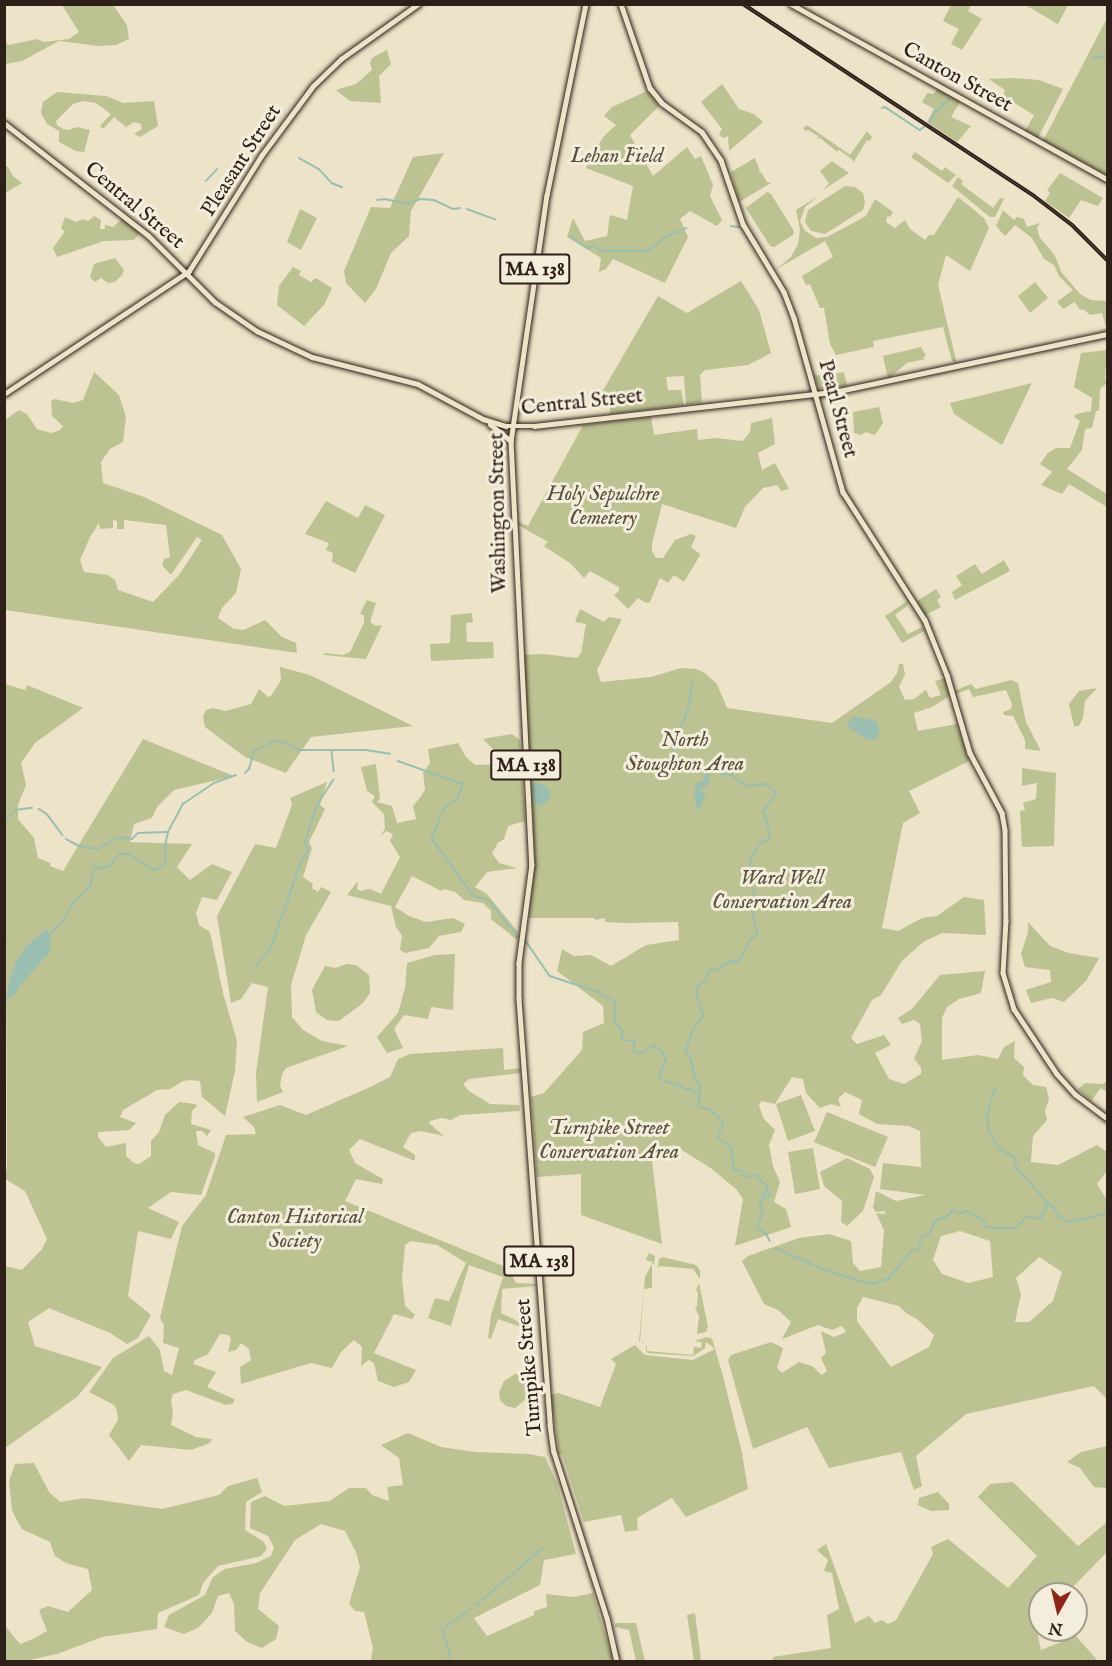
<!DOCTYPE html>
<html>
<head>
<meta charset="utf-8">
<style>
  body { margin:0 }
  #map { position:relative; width:1112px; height:1666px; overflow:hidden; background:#ece3c8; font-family:"IM FELL English",serif }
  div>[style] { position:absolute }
  .green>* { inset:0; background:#bdc292 }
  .water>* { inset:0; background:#9abfb0 }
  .stream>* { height:1.5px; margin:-0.75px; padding:0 0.75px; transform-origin:0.75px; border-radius:0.75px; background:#9abfb0 }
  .roads { filter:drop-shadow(0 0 2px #2f1f19) drop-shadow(0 0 2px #2f1f19) }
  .major>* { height:4.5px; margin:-2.25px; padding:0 2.25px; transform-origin:2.25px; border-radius:2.25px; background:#ece3c8 }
  .rail>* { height:4px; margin-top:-2px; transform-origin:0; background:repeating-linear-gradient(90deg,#f3eddb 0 4.5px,#2f1f19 0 9px); box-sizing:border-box; border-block:2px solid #2f1f19 }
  span { translate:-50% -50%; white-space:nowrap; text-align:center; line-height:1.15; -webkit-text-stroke:6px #f3eddb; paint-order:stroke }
  .shield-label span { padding:2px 4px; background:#f3eddb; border:2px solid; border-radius:4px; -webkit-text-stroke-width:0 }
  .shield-label { font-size:20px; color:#2f1f19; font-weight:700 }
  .street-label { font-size:21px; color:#2f1f19 }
  .park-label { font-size:21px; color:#5a503d; font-style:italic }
  .frame { position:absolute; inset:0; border:6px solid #2f1f19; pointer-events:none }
  .north { position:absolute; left:1028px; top:1582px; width:60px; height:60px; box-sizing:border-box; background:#f3eddb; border:2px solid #a59b8d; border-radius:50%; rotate:188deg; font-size:16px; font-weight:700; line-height:24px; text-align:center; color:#2f1f19 }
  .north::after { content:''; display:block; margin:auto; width:21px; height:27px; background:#8f2418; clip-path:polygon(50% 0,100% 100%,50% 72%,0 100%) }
</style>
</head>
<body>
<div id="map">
  <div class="green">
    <i style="clip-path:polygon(62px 5px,113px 5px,127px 25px,129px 39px,116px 45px,98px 46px,59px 41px,22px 61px,5px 64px,5px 42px,9px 45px,37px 39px,44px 42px,69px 39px,79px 32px)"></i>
    <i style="clip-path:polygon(951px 5px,971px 5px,968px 11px,982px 19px,962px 50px,951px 44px,959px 29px,943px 21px)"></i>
    <i style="clip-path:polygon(1025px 5px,1068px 5px,1058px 24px)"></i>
    <i style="clip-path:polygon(1107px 18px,1107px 175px,1043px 141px)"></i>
    <i style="clip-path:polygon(387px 50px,391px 64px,379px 76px,381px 103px,350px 101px,336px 90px,356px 84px,372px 70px,370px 63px,372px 58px)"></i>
    <i style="clip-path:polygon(1013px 78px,1039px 80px,1063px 89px,1038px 138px,1025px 131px,1034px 115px,1003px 96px,1005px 90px,989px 79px)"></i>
    <i style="clip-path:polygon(722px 84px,739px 109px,754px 114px,763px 122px,729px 151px,728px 136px,723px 138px,719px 134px,722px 129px,701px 102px)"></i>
    <i style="clip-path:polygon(938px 89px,960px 102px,951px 117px,971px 126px,957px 142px,927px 122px,934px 109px,922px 102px,927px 93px,933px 94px)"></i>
    <i style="clip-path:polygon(647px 91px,659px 106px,630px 135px,653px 176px,687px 147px,695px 159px,701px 156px,713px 185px,710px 196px,722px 220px,717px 226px,690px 211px,680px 219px,688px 237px,665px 283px,613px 259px,606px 269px,599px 272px,601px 258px,567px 237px,573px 218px,585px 241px,607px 236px,610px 215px,627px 220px,633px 186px,586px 168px,593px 149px,595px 150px,604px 136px,616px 125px,604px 116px,612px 107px)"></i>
    <i style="clip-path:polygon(57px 92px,106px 96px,123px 103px,154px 101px,158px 126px,140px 137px,134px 134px,142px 129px,141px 124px,134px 122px,126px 127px,114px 117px,103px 129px,100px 126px,111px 114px,96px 103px,83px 101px,73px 104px,56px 121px,57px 125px,63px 129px,69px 130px,77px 127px,90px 130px,84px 152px,76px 151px,59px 142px,59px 131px,47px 124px,41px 113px,43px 102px)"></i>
    <i style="clip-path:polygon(807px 125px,850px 155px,867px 131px,872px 137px,870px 141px,867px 140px,853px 163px,853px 160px,839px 150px,837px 152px,820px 138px,817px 139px,818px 136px,808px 130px,805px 131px,803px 128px)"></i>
    <i style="clip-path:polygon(915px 152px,942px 171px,945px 167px,956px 175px,948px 183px,911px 157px)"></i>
    <i style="clip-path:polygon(444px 153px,411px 211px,409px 236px,391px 253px,376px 289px,365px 303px,346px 283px,344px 271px,371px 207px,390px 208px,413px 157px)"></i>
    <i style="clip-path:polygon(755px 158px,760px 171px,757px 173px,761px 172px,767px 182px,771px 183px,739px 202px,731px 172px)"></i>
    <i style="clip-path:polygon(832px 161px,849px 173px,823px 190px,829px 183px,820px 171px)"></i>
    <i style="clip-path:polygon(5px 166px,8px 167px,13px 176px,22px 183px,5px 193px)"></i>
    <i style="clip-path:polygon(1060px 173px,1103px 198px,1098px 206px,1081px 200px,1069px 218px,1045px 201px,1050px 193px,1047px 190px)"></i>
    <i style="clip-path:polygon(958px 177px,963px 181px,961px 184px,993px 208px,1000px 198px,1004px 199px,995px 217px,990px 217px,952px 186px)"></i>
    <i style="clip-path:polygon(845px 186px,855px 187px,863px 193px,865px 202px,863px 210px,825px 234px,811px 231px,805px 222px,808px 210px)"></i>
    <i style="clip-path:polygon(767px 192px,771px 194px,794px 231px,793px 235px,774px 247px,770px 246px,746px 208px)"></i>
    <i style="clip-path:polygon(818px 196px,805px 207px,800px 221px,805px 231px,816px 238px,827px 237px,866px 216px,875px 199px,893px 212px,890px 217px,887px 216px,886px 222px,895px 228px,905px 220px,910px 229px,925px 240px,929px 235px,934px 235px,958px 197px,984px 218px,989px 228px,970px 271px,946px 255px,938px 285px,957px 364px,952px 361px,943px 327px,873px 341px,874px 347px,836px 355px,830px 344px,824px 308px,820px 308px,810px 284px,806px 285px,802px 276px,833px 257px,825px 241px,775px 270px,791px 257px,798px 244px,800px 230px,796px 210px)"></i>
    <i style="clip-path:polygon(300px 209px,317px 218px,301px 250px,287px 242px)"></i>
    <i style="clip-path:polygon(1003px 210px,1014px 220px,1017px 217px,1024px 219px,1027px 227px,1040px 223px,1037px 228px,1040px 238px,1054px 254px,1062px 273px,1080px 294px,1091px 300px,1107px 301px,1107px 330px,1102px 313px,1090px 315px,1083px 309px,1080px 310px,1075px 302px,1063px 309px,1057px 302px,1073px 290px,1059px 276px,1054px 265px,1044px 259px,1032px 238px,1015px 225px,1005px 236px,996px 226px)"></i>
    <i style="clip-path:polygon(94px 216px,101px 220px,100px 229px,105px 229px,105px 225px,113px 227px,122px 219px,140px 233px,134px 240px,104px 241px,57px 257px,53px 248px,65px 231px,61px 229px,65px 217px,76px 222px,83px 219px,88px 221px)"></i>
    <i style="clip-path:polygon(115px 258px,124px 270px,122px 275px,115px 282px,108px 283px,101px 278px,95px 282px,90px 277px,94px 264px)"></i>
    <i style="clip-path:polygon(293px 267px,301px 271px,299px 275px,311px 282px,316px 278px,332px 288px,324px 305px,304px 326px,277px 305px,279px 286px)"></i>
    <i style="clip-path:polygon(741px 281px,759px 310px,771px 353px,748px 365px,705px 370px,700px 375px,702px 402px,686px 405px,684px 376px,666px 377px,668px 390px,681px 390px,684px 405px,610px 414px,610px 403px,595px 404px,658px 296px,687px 313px)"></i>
    <i style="clip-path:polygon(1035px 282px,1048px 298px,1030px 313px,1018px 296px)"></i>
    <i style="clip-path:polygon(921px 347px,926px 356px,922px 358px,926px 359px,907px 363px,888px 379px,883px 356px)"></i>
    <i style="clip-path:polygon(1107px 350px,1105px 379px,1107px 383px,1100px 389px,1099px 411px,1096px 411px,1092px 428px,1085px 429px,1082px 450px,1067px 469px,1107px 494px,1107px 507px,1069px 484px,1062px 494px,1041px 485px,1052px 472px,1040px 464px,1048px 453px,1056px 448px,1070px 448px,1080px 421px,1074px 417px,1076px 414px,1091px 411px,1092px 398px,1074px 387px,1081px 353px)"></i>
    <i style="clip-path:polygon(evenodd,94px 372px,119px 395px,126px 417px,123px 442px,110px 449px,101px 462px,103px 483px,144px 497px,222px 535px,241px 569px,236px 593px,222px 608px,218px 618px,234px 629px,244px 630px,265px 620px,282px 637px,296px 643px,297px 653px,5px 610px,5px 420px,19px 410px,27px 414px,37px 429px,51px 433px,60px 430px,63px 426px,52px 416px,51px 401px,55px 399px,73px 403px,83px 400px,94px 372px,113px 520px,117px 521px,117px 529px,124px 529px,124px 520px,166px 525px,170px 557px,164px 559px,162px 565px,171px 575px,197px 537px,202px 540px,179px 575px,153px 602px,118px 590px,115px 580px,108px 575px,84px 572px,80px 560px,90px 537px,99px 523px,100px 529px,113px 528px,113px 520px)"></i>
    <i style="clip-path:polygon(844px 372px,847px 386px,823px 389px,818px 387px,814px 375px,824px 376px)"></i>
    <i style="clip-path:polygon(1032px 383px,1002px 445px,954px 414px,950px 403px)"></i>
    <i style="clip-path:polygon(879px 407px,883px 423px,875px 435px,866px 432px,860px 435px,854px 433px,853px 412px)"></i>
    <i style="clip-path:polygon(651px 417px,654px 435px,697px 429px,698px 440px,715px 438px,743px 441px,750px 432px,751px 423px,772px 418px,775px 444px,758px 453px,762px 470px,775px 463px,789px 489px,781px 491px,777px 485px,763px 488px,745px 507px,736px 528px,662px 504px,652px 544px,652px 551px,656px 558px,663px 558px,675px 540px,691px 534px,696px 536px,691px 547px,700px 554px,699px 557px,684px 582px,674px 575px,668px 583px,660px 578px,650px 602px,646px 603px,638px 598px,628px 609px,614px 595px,619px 591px,619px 587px,590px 571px,584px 578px,570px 563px,544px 546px,548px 542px,518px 525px,518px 522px,528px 526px,583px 425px)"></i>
    <i style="clip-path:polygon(326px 501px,358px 518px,365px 505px,385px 515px,355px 573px,332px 562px,333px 553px,326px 550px,329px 543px,305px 534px)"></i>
    <i style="clip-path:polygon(1004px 560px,1010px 571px,955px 600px,952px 592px,962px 585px,956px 576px,975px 564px,982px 574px)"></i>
    <i style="clip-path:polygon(936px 589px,941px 597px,937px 600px,941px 607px,925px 615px,917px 601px)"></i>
    <i style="clip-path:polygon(367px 600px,376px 603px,370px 622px,376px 626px,382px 625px,366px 659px,324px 655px,325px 653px,343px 655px,350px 652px,364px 623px,364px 615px,360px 614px)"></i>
    <i style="clip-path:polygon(909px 600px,907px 606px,895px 615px,908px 634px,922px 627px,926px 630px,902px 643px,885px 616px)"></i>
    <i style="clip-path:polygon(evenodd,580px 609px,604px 622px,609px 617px,622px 619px,597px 670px,601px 682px,651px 677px,681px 668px,696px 669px,705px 673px,717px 684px,727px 708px,832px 723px,891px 682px,897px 673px,899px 664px,903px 664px,905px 674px,899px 687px,905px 700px,914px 699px,926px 690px,930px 698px,941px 695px,935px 681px,945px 678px,950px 696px,932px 707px,914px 713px,918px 731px,957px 724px,969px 761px,909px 791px,920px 813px,903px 823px,882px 928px,898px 931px,922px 918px,937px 916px,964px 897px,984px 900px,986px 935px,942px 933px,923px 942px,902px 961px,881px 995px,872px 1000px,851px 1038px,857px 1044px,884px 1035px,891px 1045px,875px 1053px,889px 1079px,904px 1084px,921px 1074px,921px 1068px,914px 1058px,922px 1041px,920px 1024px,914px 1020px,902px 1024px,898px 1018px,912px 1009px,940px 975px,985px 971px,981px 993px,959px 999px,947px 1007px,942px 1018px,942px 1060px,978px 1055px,998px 1059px,1004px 1047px,1015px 1041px,1014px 1058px,1024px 1067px,1023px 1075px,1033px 1085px,1046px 1087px,1049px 1099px,1045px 1111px,1047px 1120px,1033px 1136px,1031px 1162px,1058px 1165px,1097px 1145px,1107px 1152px,1107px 1171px,1097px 1184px,1107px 1200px,1107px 1399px,1094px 1386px,966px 1414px,916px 1456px,922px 1486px,914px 1490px,901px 1452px,829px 1468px,807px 1427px,753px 1449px,728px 1360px,731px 1355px,771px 1342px,783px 1348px,777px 1368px,782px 1373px,799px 1362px,812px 1366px,822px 1375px,827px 1371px,821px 1358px,826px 1353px,821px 1331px,834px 1337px,846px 1332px,842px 1326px,832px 1330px,818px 1325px,782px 1339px,791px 1322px,778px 1310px,764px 1304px,742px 1261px,748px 1256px,799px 1238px,829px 1234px,851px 1241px,853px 1263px,860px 1271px,881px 1267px,884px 1230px,876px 1213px,885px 1214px,885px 1211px,876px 1212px,873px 1208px,876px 1191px,896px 1201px,925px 1195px,880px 1189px,883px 1163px,921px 1167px,920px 1131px,909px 1126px,877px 1124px,859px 1114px,862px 1100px,845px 1092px,838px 1099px,841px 1107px,831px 1104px,820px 1108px,806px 1093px,803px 1079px,792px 1077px,775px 1104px,761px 1101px,759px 1106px,764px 1119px,775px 1130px,769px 1145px,773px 1166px,780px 1182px,774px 1202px,786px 1209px,791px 1227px,735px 1246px,743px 1199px,737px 1190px,712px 1169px,674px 1145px,651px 1152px,662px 1244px,581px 1215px,581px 1174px,537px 1177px,531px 1097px,544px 1093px,582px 1050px,583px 1032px,604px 1023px,603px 1006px,557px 971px,562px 949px,574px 956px,591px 955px,611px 966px,646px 945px,679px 940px,678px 922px,625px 923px,605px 922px,605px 918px,595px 920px,595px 918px,529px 918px,535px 863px,524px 655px,543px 654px,577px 658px,581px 653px,586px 624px,575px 622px,580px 609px,960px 1231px,990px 1241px,993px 1277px,968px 1283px,942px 1274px,933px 1260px,941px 1236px,960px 1231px,580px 609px,1039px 1257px,1062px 1272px,1053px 1301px,1029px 1322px,1015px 1322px,1021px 1294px,1016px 1278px,1039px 1257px,580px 609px,863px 1297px,899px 1306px,906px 1313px,917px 1319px,934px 1335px,929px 1347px,891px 1367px,857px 1321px,857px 1308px,863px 1297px)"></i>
    <i style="clip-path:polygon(472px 613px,473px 622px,466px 623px,467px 642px,493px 642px,494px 658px,431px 661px,430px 644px,450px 643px,451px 615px)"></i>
    <i style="clip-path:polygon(280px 667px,310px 675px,413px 726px,311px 737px,286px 773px,245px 757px,205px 727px,203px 716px,206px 710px,213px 708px,226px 711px,251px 704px,259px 689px,268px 697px,271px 696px,281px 680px)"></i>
    <i style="clip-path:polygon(1011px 680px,1018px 683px,1026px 722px,1041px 751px,1025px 749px,1025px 740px,1013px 716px,1004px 715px,1003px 712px,1011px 709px,1012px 704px,1006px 690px,973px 697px,969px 689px,956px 694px,954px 691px,971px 684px,976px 689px)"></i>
    <i style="clip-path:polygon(5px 684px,25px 690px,27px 685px,83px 708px,35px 743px,21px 763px,26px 785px,18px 805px,18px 819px,34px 838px,38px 858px,50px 863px,50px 866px,63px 871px,143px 739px,234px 776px,174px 790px,157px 807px,152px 818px,134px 824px,130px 842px,192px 844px,177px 867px,190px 880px,212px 864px,232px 872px,217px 900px,202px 897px,196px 913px,199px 925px,210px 932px,223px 993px,237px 1041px,235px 1071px,225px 1116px,202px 1097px,200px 1081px,190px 1080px,183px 1081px,170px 1089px,157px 1090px,123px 1110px,120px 1117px,136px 1123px,129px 1130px,98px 1132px,98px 1137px,106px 1147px,126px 1143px,126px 1156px,134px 1163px,139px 1164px,151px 1156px,151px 1141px,159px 1132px,165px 1115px,179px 1102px,195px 1104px,197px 1106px,192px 1111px,191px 1124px,211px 1130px,207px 1136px,202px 1131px,196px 1131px,198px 1145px,215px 1153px,215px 1156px,201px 1195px,171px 1192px,148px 1208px,179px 1222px,171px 1239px,138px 1231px,128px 1296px,151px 1315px,138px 1338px,127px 1344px,110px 1333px,49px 1308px,28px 1322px,35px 1346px,102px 1367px,77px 1397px,5px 1448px,5px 1266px,22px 1270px,42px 1249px,47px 1239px,25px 1191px,5px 1179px,7px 1167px)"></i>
    <i style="clip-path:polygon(1097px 688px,1085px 701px,1083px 718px,1079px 726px,1074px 726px,1069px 704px,1079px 691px)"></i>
    <i style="clip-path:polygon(512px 734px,520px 740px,525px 821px,508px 826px,504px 839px,498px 843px,492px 853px,499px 863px,517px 868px,487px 872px,475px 887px,487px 894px,518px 932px,517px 940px,491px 919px,491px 911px,483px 903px,464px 900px,455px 892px,444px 889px,441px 891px,412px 876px,395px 907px,409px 916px,426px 922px,453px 918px,465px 924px,461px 932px,439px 936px,429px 948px,405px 953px,400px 950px,402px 936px,396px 927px,391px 906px,347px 895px,358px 881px,357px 889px,361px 891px,370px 889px,381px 894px,400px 857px,390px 841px,393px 834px,386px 831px,381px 836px,385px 828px,384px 814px,372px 802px,375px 796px,367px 791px,361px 767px,376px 764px,380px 799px,377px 802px,392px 806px,397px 823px,416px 819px,413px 806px,422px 795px,425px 789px,423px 773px,430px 763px,428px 749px,458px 743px,466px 757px,475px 765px,513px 764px,514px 758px,497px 753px,483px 739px)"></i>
    <i style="clip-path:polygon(1022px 768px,1056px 773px,1054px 846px,1022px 847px,1020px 811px,1025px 810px,1023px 803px,1036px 799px,1037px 783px,1022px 786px)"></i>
    <i style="clip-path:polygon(327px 782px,320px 805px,325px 809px,309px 842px,312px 848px,303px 877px,313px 884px,312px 888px,318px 892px,321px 887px,331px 892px,306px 935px,291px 985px,292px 1017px,303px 1030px,322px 1041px,348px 1046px,286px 1068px,282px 1074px,280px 1086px,283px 1092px,257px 1102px,256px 1073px,268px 987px,252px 983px,241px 999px,231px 1003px,217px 916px,255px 844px,276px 848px,292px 805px,290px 798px)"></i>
    <i style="clip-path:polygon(1028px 922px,1050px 946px,1069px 953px,1099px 958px,1086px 981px,1064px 1002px,1052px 998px,1031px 1003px,1026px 990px,1051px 982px,1050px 970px,1025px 967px,1021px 954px,1028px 932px)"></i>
    <i style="clip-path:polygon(455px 954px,453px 1010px,431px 1007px,428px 1019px,404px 1015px,394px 1029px,403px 1048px,387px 1053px,377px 1037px,398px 1013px,405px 988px,407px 963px,435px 955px)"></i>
    <i style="clip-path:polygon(347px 964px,356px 965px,369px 975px,370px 993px,363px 1003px,339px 1021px,327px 1020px,316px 1012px,312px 990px,325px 966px,335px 968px)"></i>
    <i style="clip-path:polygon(503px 1048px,504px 1070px,521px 1068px,520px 1073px,469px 1079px,463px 1084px,469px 1091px,490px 1104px,519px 1105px,520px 1111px,460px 1115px,451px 1120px,442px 1118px,430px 1121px,429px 1123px,444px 1136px,421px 1131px,411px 1133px,403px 1147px,415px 1155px,415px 1161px,360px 1139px,349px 1150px,355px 1163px,383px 1179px,382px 1184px,356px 1179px,345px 1201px,508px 1268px,516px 1283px,535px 1284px,536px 1286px,502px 1289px,501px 1313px,529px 1327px,530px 1330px,498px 1319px,491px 1339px,488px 1338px,491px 1315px,503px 1277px,469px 1265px,451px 1326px,428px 1318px,435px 1298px,449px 1301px,466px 1263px,437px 1245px,411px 1241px,405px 1245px,402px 1279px,405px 1306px,415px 1315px,412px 1319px,394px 1314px,374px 1353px,416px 1370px,409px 1382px,394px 1387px,378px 1381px,374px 1363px,369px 1360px,361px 1366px,362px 1347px,354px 1340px,341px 1352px,332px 1368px,311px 1363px,241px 1384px,240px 1367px,251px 1360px,249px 1349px,241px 1343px,236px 1350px,228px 1352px,231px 1338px,228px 1335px,220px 1334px,208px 1354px,195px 1360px,193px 1364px,216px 1372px,207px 1387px,234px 1399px,234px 1403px,226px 1405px,186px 1390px,173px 1394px,171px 1400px,173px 1413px,171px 1425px,196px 1437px,212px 1439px,210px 1443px,191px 1450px,141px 1445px,129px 1461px,109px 1435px,118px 1420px,117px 1410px,114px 1405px,89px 1392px,113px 1358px,149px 1336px,160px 1350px,164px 1371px,172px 1375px,179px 1348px,163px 1343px,164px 1325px,160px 1318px,182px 1226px,206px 1195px,226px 1135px,256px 1134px,254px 1127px,243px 1117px,280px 1105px,306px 1115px,368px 1088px,390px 1077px,398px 1059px,410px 1054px)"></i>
    <i style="clip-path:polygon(1107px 1081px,1107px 1092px,1101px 1088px,1091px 1101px,1078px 1089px,1085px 1083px,1102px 1084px)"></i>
    <i style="clip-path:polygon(801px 1095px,815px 1131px,788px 1141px,776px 1104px)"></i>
    <i style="clip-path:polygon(827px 1112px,888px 1137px,875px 1167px,814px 1142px)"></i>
    <i style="clip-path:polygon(813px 1148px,820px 1189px,795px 1194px,788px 1152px)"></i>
    <i style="clip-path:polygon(847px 1158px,870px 1169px,874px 1177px,863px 1211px,847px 1226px,841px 1222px,842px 1201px,824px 1186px,820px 1172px)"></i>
    <i style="clip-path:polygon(649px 1253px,655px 1256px,654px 1264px,652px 1264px,652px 1288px,644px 1289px,640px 1341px,644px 1342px,643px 1345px,647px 1346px,647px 1351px,693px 1355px,694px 1347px,701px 1348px,702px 1342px,694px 1341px,707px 1337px,712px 1339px,713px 1342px,723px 1376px,742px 1453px,748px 1489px,686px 1517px,672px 1498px,637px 1518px,638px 1530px,625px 1532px,621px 1515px,584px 1522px,562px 1454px,559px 1454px,551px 1395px,558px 1393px,600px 1407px,616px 1364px,611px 1359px,635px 1345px,645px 1355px,693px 1360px,715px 1349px,706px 1342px,705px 1348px,693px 1356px,648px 1353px,646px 1351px,646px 1346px,643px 1345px,643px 1342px,639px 1341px,645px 1277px,653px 1262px,646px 1260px)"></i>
    <i style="clip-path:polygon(662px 1257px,696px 1265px,700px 1270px,700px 1279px,693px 1269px,660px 1266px,658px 1268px,659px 1259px)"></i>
    <i style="clip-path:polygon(699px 1283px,708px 1327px,706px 1332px,697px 1334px,699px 1316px,695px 1308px,697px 1307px,698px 1292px,696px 1290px)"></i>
    <i style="clip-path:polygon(515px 1374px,529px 1376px,539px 1383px,534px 1386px,530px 1396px,515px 1408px,506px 1406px,500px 1400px,499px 1392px,504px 1381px)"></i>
    <i style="clip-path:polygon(408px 1433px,441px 1447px,476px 1452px,529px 1454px,545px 1457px,557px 1483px,576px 1554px,544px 1560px,540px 1585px,474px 1618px,487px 1636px,534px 1615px,534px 1611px,547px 1607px,546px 1594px,573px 1597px,593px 1593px,613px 1661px,368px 1661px,371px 1660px,373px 1648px,364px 1612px,355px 1611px,349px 1604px,360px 1567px,356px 1552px,345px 1531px,321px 1524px,295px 1540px,260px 1593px,258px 1609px,279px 1626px,276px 1639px,262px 1648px,247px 1642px,235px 1631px,234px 1604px,229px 1593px,218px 1596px,212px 1613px,198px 1628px,184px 1634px,164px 1627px,169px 1615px,205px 1595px,213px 1577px,225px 1569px,256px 1563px,271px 1556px,274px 1547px,268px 1536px,250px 1528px,251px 1502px,265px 1496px,284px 1506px,330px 1501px,349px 1488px,366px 1488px,372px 1495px,389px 1501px,387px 1487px,403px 1485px,399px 1458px,381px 1445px)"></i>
    <i style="clip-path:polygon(1107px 1446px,1107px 1488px,1094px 1487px,1080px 1468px,1067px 1462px,1081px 1452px)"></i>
    <i style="clip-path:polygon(34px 1463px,49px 1492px,60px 1502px,85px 1498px,162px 1509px,219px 1495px,228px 1486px,257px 1478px,262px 1492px,246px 1502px,245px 1530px,264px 1542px,267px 1549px,261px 1556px,218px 1566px,203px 1583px,199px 1595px,158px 1613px,157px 1629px,102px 1637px,57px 1654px,25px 1661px,5px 1661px,5px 1626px,20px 1644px,33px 1639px,47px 1631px,39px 1610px,48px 1606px,68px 1612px,92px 1590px,88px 1569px,66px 1563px,55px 1556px,50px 1542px,22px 1529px,12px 1511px,9px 1481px,15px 1464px)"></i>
    <i style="clip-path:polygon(1013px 1482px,1078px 1546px,1107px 1522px,1107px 1552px,1066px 1594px,1040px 1594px,1040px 1617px,1035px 1622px,1041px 1650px,1076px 1636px,1098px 1661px,773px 1661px,773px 1657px,831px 1648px,827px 1615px,839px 1609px,832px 1573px,824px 1571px,828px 1560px,817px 1550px,826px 1544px,855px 1623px,869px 1616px,875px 1623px,882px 1620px,888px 1624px,896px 1620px,933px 1554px,931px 1547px,948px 1539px,1008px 1588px,1037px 1556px,978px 1497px,990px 1484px)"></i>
    <i style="clip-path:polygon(938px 1492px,949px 1504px,949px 1510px,931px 1511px,918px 1505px,919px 1498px)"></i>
    <i style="clip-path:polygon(695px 1613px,701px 1661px,694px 1661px,687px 1615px)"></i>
    <i style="clip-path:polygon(616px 1623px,636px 1623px,645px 1661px,636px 1661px,629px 1630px,614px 1627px)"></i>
  </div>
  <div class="water">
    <i style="clip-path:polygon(853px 717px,875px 720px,880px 729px,876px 739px,867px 740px,846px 725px)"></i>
    <i style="clip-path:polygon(707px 773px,710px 775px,709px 784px,699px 790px,706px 794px,698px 813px,694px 794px,696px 783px,702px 782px)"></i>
    <i style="clip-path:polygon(537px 782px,548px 787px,550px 793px,549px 800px,540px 806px,535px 803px,533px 793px,533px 784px)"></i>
    <i style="clip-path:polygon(48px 928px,51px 948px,48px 954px,18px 988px,16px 994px,7px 997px,8px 985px,16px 962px,26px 946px)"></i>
  </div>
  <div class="stream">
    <i style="left:1093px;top:58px;width:15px;rotate:-8deg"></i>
    <i style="left:882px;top:108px;width:3px;rotate:-18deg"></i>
    <i style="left:885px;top:107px;width:42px;rotate:33.3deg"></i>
    <i style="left:920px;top:130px;width:5px;rotate:-37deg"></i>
    <i style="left:930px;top:122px;width:11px;rotate:-63deg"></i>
    <i style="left:935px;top:112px;width:19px;rotate:-43deg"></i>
    <i style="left:299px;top:158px;width:23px;rotate:29deg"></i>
    <i style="left:319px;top:169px;width:19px;rotate:47deg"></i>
    <i style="left:332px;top:183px;width:11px;rotate:22deg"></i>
    <i style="left:206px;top:181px;width:16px;rotate:-47deg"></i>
    <i style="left:377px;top:200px;width:8px;rotate:-7deg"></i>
    <i style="left:385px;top:199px;width:24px;rotate:12deg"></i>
    <i style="left:408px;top:204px;width:13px;rotate:-23deg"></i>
    <i style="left:420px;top:199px;width:14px;rotate:4deg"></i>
    <i style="left:434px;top:200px;width:21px;rotate:25deg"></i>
    <i style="left:453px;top:209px;width:7px;rotate:-8deg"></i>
    <i style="left:467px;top:209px;width:30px;rotate:20deg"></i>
    <i style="left:731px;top:226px;width:8px;rotate:7deg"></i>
    <i style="left:571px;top:236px;width:20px;rotate:37deg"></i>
    <i style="left:587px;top:248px;width:6px;rotate:-18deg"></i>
    <i style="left:593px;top:246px;width:11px;rotate:27deg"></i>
    <i style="left:603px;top:251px;width:45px"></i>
    <i style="left:648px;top:251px;width:22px;rotate:-39deg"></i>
    <i style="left:665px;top:237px;width:23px;rotate:-23deg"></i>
    <i style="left:693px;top:681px;width:27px;rotate:98deg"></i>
    <i style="left:689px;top:708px;width:60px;rotate:110.6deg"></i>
    <i style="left:668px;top:764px;width:5px;rotate:79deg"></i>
    <i style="left:669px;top:769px;width:32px"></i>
    <i style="left:701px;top:769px;width:7px;rotate:45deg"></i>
    <i style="left:706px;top:774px;width:11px;rotate:-38deg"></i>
    <i style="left:715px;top:767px;width:10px;rotate:45deg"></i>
    <i style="left:722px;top:774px;width:10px;rotate:6deg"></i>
    <i style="left:732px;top:775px;width:18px;rotate:38deg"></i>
    <i style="left:746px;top:786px;width:20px;rotate:-6deg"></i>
    <i style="left:766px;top:784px;width:14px;rotate:39deg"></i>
    <i style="left:777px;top:793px;width:22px;rotate:126deg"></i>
    <i style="left:764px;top:811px;width:23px;rotate:75deg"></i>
    <i style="left:770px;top:833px;width:6px;rotate:99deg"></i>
    <i style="left:769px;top:839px;width:12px;rotate:149deg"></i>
    <i style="left:759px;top:845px;width:18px;rotate:117deg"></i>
    <i style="left:751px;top:861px;width:21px;rotate:90deg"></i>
    <i style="left:751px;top:882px;width:22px;rotate:74deg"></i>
    <i style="left:757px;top:903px;width:12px;rotate:110deg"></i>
    <i style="left:753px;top:914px;width:21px;rotate:76deg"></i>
    <i style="left:758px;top:934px;width:9px;rotate:139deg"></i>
    <i style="left:751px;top:940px;width:25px;rotate:119deg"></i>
    <i style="left:739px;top:962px;width:9px;rotate:180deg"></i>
    <i style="left:730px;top:962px;width:17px;rotate:149deg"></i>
    <i style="left:715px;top:971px;width:5px;rotate:-169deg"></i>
    <i style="left:710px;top:970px;width:11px;rotate:112deg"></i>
    <i style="left:706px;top:980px;width:11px;rotate:139deg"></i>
    <i style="left:698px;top:987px;width:9px;rotate:96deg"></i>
    <i style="left:697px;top:996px;width:21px;rotate:71deg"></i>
    <i style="left:704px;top:1016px;width:19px;rotate:126deg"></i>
    <i style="left:693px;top:1031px;width:20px;rotate:110deg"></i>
    <i style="left:686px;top:1050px;width:10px;rotate:61deg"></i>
    <i style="left:691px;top:1059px;width:18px;rotate:77deg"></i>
    <i style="left:695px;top:1077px;width:12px;rotate:59deg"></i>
    <i style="left:701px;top:1087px;width:20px;rotate:96deg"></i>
    <i style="left:699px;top:1107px;width:11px;rotate:10deg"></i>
    <i style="left:710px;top:1109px;width:19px;rotate:43deg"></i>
    <i style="left:724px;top:1122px;width:17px;rotate:111deg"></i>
    <i style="left:718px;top:1138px;width:17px;rotate:36deg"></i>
    <i style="left:732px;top:1148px;width:21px;rotate:85deg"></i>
    <i style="left:734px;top:1169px;width:8px;rotate:14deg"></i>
    <i style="left:742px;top:1171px;width:7px;rotate:63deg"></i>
    <i style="left:745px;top:1177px;width:11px;rotate:-10deg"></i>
    <i style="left:756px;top:1175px;width:16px;rotate:45deg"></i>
    <i style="left:767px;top:1186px;width:10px;rotate:73deg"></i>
    <i style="left:770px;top:1196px;width:12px;rotate:149deg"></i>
    <i style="left:760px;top:1202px;width:12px;rotate:76deg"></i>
    <i style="left:763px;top:1214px;width:15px;rotate:113deg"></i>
    <i style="left:757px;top:1228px;width:10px;rotate:29deg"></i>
    <i style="left:766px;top:1233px;width:9px;rotate:63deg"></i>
    <i style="left:332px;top:751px;width:20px;rotate:84deg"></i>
    <i style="left:398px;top:761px;width:69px;rotate:19.5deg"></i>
    <i style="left:463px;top:784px;width:16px;rotate:108deg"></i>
    <i style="left:458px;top:799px;width:16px;rotate:145deg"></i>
    <i style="left:445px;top:808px;width:34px;rotate:113deg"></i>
    <i style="left:432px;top:839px;width:71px;rotate:53.6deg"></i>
    <i style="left:474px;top:896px;width:16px;rotate:15deg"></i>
    <i style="left:489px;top:900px;width:47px;rotate:51.9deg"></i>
    <i style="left:245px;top:773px;width:6px;rotate:-45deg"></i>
    <i style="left:249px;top:769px;width:19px;rotate:-74deg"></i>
    <i style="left:254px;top:751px;width:25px;rotate:-26deg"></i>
    <i style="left:277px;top:740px;width:25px;rotate:23deg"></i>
    <i style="left:300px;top:750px;width:66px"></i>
    <i style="left:366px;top:750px;width:24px;rotate:9deg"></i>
    <i style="left:39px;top:809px;width:9px;rotate:32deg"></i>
    <i style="left:47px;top:814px;width:26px;rotate:53deg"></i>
    <i style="left:4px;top:822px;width:16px;rotate:-47deg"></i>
    <i style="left:15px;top:810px;width:17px;rotate:-7deg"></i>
    <i style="left:66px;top:839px;width:15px;rotate:28deg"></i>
    <i style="left:79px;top:846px;width:19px;rotate:9deg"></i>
    <i style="left:98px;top:849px;width:25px;rotate:-29deg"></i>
    <i style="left:120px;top:837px;width:12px;rotate:9deg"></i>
    <i style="left:132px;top:839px;width:8px;rotate:-45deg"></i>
    <i style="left:138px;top:833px;width:30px;rotate:-2deg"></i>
    <i style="left:63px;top:921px;width:21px;rotate:-61deg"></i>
    <i style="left:73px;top:903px;width:23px;rotate:-43deg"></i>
    <i style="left:90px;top:887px;width:19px;rotate:-78deg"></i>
    <i style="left:94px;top:868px;width:15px;rotate:-4deg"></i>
    <i style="left:109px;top:867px;width:17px;rotate:-50deg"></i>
    <i style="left:120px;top:854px;width:9px"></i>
    <i style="left:129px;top:854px;width:30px;rotate:33deg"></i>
    <i style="left:154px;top:870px;width:10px;rotate:-24deg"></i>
    <i style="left:163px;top:866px;width:7px;rotate:-63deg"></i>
    <i style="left:166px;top:860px;width:13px;rotate:-94deg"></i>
    <i style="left:165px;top:847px;width:15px;rotate:-79deg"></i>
    <i style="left:168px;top:832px;width:32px;rotate:-62deg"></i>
    <i style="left:183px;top:804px;width:37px;rotate:-34deg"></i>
    <i style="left:214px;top:783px;width:23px;rotate:-20deg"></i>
    <i style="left:49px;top:935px;width:16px;rotate:-45deg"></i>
    <i style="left:526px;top:941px;width:42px;rotate:55.6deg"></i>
    <i style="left:550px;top:976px;width:51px;rotate:18.4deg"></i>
    <i style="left:598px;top:992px;width:21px;rotate:29deg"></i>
    <i style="left:616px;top:1002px;width:21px;rotate:93deg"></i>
    <i style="left:615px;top:1023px;width:9px;rotate:41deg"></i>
    <i style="left:622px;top:1029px;width:11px;rotate:85deg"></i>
    <i style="left:623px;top:1040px;width:12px;rotate:5deg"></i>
    <i style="left:635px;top:1041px;width:11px;rotate:95deg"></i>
    <i style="left:634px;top:1052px;width:7px;rotate:8deg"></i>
    <i style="left:641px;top:1053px;width:16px;rotate:-27deg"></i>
    <i style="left:655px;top:1046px;width:10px;rotate:37deg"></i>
    <i style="left:663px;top:1052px;width:9px;rotate:72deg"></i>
    <i style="left:666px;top:1061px;width:14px;rotate:115deg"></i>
    <i style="left:660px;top:1074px;width:6px;rotate:72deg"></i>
    <i style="left:662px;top:1080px;width:21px;rotate:17deg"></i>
    <i style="left:682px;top:1086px;width:4px;rotate:45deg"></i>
    <i style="left:685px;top:1089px;width:5px"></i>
    <i style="left:690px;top:1089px;width:12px;rotate:31deg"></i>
    <i style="left:255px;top:967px;width:25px;rotate:-50deg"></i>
    <i style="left:271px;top:948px;width:86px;rotate:-70.9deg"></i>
    <i style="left:299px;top:867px;width:18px;rotate:-61deg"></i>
    <i style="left:308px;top:851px;width:9px;rotate:-108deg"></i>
    <i style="left:305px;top:842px;width:39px;rotate:-72deg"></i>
    <i style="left:317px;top:805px;width:30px;rotate:-57deg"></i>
    <i style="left:4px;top:1003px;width:8px;rotate:-50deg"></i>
    <i style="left:996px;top:1087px;width:27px;rotate:107deg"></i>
    <i style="left:988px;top:1113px;width:18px;rotate:87deg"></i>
    <i style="left:989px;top:1131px;width:21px;rotate:59deg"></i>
    <i style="left:1000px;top:1149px;width:18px;rotate:29deg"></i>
    <i style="left:1016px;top:1158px;width:9px;rotate:90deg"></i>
    <i style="left:1016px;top:1167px;width:48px;rotate:48.4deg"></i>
    <i style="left:762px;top:1198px;width:10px;rotate:-61deg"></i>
    <i style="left:776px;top:1248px;width:59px;rotate:24deg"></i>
    <i style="left:830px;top:1272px;width:44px;rotate:15.9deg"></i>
    <i style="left:872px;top:1284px;width:18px;rotate:-19deg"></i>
    <i style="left:889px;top:1278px;width:35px;rotate:-50deg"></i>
    <i style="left:912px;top:1251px;width:6px;rotate:-18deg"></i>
    <i style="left:918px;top:1249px;width:13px;rotate:-72deg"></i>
    <i style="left:922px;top:1237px;width:7px;rotate:-16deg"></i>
    <i style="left:929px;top:1235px;width:15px;rotate:-67deg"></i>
    <i style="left:935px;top:1221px;width:14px;rotate:-21deg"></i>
    <i style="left:948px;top:1216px;width:8px;rotate:-50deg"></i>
    <i style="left:953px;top:1210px;width:9px;rotate:21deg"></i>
    <i style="left:961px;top:1213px;width:6px;rotate:-18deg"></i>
    <i style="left:967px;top:1211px;width:20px;rotate:30deg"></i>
    <i style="left:984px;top:1221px;width:6px;rotate:72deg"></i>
    <i style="left:986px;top:1227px;width:13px;rotate:4deg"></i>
    <i style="left:999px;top:1228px;width:17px"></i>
    <i style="left:1016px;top:1228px;width:16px;rotate:-47deg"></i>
    <i style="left:1027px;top:1216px;width:13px;rotate:13deg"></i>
    <i style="left:1040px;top:1219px;width:18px;rotate:-63deg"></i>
    <i style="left:1048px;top:1203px;width:6px;rotate:31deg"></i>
    <i style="left:1053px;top:1206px;width:12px;rotate:59deg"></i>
    <i style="left:1059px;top:1216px;width:12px;rotate:31deg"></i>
    <i style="left:1069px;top:1222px;width:40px;rotate:-12deg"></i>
    <i style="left:476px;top:1605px;width:87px;rotate:-40.3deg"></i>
    <i style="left:448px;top:1662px;width:11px;rotate:-85deg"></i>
    <i style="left:449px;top:1651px;width:22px;rotate:-108deg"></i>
    <i style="left:442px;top:1630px;width:36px;rotate:-36deg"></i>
  </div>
  <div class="roads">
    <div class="major">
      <i style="left:586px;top:4px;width:195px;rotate:101.5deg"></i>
      <i style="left:547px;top:195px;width:249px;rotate:98.3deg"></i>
      <i style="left:511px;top:441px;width:424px;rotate:87.2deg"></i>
      <i style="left:532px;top:864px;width:100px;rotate:97.5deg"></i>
      <i style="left:519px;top:963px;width:36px;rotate:90deg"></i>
      <i style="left:519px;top:999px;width:427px;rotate:85.8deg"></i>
      <i style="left:550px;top:1425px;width:27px;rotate:82deg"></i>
      <i style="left:554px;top:1452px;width:174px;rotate:72.3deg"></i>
      <i style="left:607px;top:1618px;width:45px;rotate:77.2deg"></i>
      <i style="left:621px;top:4px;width:89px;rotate:71deg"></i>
      <i style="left:650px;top:88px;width:19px;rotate:51deg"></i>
      <i style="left:662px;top:103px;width:49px;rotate:35.9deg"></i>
      <i style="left:702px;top:132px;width:34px;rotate:56deg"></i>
      <i style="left:721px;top:160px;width:68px;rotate:71deg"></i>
      <i style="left:743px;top:224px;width:79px;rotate:58.9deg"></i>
      <i style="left:784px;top:292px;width:28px;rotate:69deg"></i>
      <i style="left:794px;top:318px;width:181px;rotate:74.3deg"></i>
      <i style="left:843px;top:492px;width:152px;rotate:57.4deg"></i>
      <i style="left:925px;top:620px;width:59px;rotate:68.2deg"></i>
      <i style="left:947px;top:675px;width:81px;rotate:73.6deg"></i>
      <i style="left:970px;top:753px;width:68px;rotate:61.9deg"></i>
      <i style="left:1002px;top:813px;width:17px;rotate:80deg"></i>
      <i style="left:1005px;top:830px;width:90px;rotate:89.4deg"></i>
      <i style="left:1006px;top:920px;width:53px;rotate:93.2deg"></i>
      <i style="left:1003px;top:973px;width:38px;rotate:73deg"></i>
      <i style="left:1014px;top:1009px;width:78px;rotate:56.5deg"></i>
      <i style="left:1057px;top:1074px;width:27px;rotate:48deg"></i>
      <i style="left:1075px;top:1094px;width:41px;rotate:37.1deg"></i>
      <i style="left:791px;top:4px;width:363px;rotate:29deg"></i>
      <i style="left:4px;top:123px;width:182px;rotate:37.9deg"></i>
      <i style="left:148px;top:235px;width:95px;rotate:45deg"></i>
      <i style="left:215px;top:302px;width:51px;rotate:34.6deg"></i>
      <i style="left:257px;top:331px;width:61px;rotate:25.3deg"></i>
      <i style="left:312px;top:357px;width:109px;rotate:14.3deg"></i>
      <i style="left:418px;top:384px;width:74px;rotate:28.3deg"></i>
      <i style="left:483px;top:419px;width:24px;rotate:17deg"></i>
      <i style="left:506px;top:426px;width:28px"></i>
      <i style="left:534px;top:426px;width:302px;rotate:-6.5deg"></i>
      <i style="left:834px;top:392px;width:280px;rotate:-12deg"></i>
      <i style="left:4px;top:394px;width:222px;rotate:-33.6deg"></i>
      <i style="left:189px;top:271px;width:136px;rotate:-57.9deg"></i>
      <i style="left:261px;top:156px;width:87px;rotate:-53.4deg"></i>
      <i style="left:313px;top:86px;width:39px;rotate:-44deg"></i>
      <i style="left:341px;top:59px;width:95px;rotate:-35.5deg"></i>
      <i style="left:490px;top:424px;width:27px;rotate:39deg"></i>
    </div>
  </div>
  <div class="rail">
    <i style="left:743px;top:4px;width:349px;rotate:33.4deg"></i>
    <i style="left:1034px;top:196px;width:48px;rotate:37.3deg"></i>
    <i style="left:1072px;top:225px;width:51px;rotate:45deg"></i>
  </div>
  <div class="shield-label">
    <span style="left:535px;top:269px">MA 138</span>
    <span style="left:526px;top:765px">MA 138</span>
    <span style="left:539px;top:1261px">MA 138</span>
  </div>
  <div class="street-label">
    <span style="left:957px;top:78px;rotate:29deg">Canton Street</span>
    <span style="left:242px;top:161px;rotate:-57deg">Pleasant Street</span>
    <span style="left:134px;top:206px;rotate:40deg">Central Street</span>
    <span style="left:582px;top:403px;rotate:-6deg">Central Street</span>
    <span style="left:837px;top:409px;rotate:75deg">Pearl Street</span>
    <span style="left:499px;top:513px;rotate:-91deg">Washington Street</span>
    <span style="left:530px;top:1367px;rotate:-95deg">Turnpike Street</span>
  </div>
  <div class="park-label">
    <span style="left:617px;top:157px">Lehan Field</span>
    <span style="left:603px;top:507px">Holy Sepulchre<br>Cemetery</span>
    <span style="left:685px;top:753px">North<br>Stoughton Area</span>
    <span style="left:782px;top:891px">Ward Well<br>Conservation Area</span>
    <span style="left:609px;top:1141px">Turnpike Street<br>Conservation Area</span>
    <span style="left:295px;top:1230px">Canton Historical<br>Society</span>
  </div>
  <div class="frame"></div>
  <div class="north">N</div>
</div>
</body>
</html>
